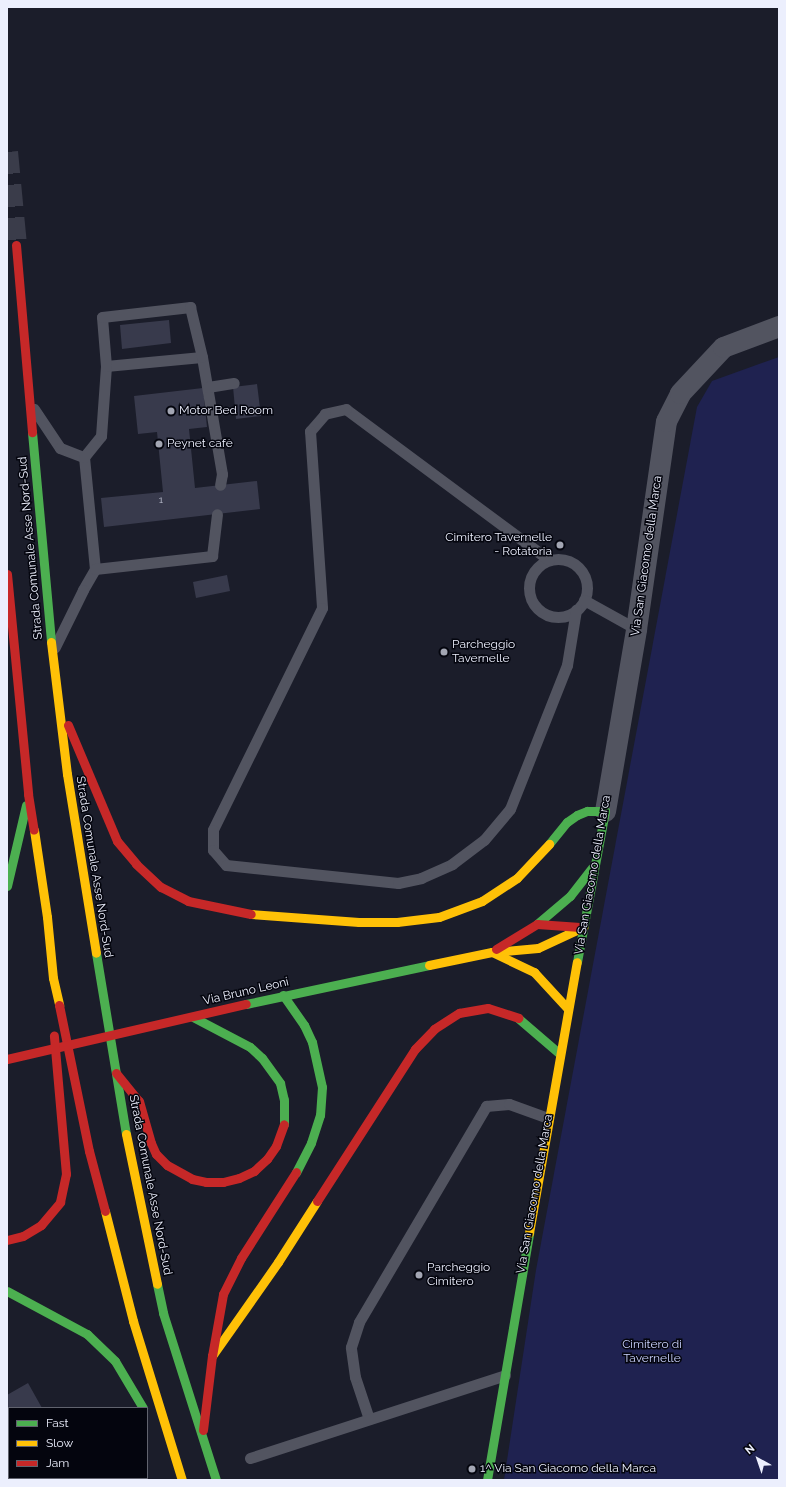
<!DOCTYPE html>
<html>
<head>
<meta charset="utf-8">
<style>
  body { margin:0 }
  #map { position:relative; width:786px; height:1487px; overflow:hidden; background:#1b1d2a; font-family:Raleway,sans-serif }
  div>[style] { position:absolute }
  .green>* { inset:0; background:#1f2250 }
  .building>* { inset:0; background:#383a4c }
  .highway-tunnel>* { height:22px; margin-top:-11px; transform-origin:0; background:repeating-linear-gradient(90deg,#3a3c4a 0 22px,transparent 0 33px) }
  .lane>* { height:11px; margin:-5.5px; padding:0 5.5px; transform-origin:5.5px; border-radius:5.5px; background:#525460 }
  .lane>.ring { margin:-5.5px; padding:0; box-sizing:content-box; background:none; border:11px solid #525460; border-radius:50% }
  .street>* { height:21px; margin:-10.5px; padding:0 10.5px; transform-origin:10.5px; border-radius:10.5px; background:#525460 }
  .fast>* { height:9px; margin:-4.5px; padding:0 4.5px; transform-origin:4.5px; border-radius:4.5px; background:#4caf50 }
  .slow>* { height:9px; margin:-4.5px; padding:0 4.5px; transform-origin:4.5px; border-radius:4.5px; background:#ffc107 }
  .jam>* { height:9px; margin:-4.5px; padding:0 4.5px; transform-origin:4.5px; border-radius:4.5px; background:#c62828 }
  .dots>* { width:11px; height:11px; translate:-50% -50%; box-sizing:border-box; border:2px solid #04050e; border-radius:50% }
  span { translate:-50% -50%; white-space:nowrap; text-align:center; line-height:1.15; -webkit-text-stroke:3px #04050e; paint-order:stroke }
  .number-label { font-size:10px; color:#bfc2d1 }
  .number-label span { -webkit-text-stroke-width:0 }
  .poi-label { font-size:12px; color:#eceffd }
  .left { translate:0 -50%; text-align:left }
  .right { translate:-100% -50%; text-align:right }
  .street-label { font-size:12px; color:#eceffd }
  .park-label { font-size:12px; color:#cad2fe }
  .frame { position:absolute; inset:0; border:8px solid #eceffd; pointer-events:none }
  .legend { position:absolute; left:8px; top:1407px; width:140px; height:72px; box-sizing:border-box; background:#04050e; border:1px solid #61636e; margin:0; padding:5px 7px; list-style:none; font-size:12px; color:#eceffd }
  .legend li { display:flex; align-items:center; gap:8px; height:20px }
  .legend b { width:20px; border:1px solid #61636e }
  .north { position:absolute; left:738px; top:1439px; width:40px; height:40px; -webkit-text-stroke:3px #04050e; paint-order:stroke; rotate:320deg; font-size:11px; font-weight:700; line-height:16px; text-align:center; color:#eceffd }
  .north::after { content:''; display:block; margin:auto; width:14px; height:18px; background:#eceffd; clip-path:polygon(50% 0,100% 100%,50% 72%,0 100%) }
</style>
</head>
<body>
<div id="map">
  <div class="green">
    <i style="clip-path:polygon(779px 357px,779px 1480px,504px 1480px,536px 1270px,697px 407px,712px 381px)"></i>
  </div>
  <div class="building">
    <i style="clip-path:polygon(169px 320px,171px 343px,122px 349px,120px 325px)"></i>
    <i style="clip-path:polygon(257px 384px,261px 416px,236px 419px,233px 387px)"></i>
    <i style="clip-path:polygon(203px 388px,207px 427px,189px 429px,195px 488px,257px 481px,260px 509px,104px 527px,101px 498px,163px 492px,157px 432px,138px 434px,134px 396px)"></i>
    <i style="clip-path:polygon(227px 575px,230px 591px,196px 598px,193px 582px)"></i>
    <i style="clip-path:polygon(28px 1383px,42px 1408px,9px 1408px,9px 1412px,7px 1408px,7px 1395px)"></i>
    <i style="clip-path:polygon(44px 1478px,97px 1478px,98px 1480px,45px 1480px)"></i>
  </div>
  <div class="highway-tunnel">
    <i style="left:7px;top:152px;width:93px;rotate:84.5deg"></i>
  </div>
  <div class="lane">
    <i style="left:106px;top:366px;width:96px;rotate:-5.4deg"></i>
    <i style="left:202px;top:357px;width:119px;rotate:80.3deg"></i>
    <i style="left:222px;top:474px;width:11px;rotate:100deg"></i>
    <i style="left:208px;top:387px;width:26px;rotate:-9deg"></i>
    <i style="left:34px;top:409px;width:47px;rotate:56.3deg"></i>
    <i style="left:60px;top:448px;width:26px;rotate:21deg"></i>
    <i style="left:84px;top:457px;width:113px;rotate:84.4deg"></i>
    <i style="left:95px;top:569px;width:24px;rotate:120deg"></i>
    <i style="left:83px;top:590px;width:64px;rotate:116.2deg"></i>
    <i style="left:84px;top:457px;width:27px;rotate:-51deg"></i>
    <i style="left:101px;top:436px;width:70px;rotate:-85.9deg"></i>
    <i style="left:106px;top:366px;width:49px;rotate:-94.7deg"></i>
    <i style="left:102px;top:317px;width:89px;rotate:-6.5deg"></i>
    <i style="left:190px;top:307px;width:51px;rotate:76.5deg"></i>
    <i class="ring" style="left:529px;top:559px;width:47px;height:47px"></i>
    <i style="left:549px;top:560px;width:253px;rotate:-143.4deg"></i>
    <i style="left:346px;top:409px;width:22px;rotate:167deg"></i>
    <i style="left:325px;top:414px;width:23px;rotate:131deg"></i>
    <i style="left:310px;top:431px;width:177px;rotate:86.1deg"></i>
    <i style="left:322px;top:608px;width:247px;rotate:116.2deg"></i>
    <i style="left:213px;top:830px;width:20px;rotate:90deg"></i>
    <i style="left:213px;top:850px;width:20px;rotate:49deg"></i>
    <i style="left:226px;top:865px;width:173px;rotate:6deg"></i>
    <i style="left:398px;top:883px;width:24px;rotate:-12deg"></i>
    <i style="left:421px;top:878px;width:34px;rotate:-24deg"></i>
    <i style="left:452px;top:864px;width:40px;rotate:-37deg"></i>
    <i style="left:484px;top:840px;width:40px;rotate:-50deg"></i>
    <i style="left:510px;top:809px;width:155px;rotate:-68.4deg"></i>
    <i style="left:567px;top:665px;width:56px;rotate:-80.7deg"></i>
    <i style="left:95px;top:569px;width:118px;rotate:-6.3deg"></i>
    <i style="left:212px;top:556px;width:42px;rotate:-83.2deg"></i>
    <i style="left:584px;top:600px;width:60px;rotate:29.1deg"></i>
    <i style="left:369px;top:1419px;width:44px;rotate:-108.4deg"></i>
    <i style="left:355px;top:1377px;width:30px;rotate:-98deg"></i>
    <i style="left:351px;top:1347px;width:26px;rotate:-72deg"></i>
    <i style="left:359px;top:1322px;width:251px;rotate:-59.5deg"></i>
    <i style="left:486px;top:1106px;width:23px;rotate:-5deg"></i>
    <i style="left:509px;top:1104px;width:41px;rotate:19.7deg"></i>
    <i style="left:250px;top:1458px;width:268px;rotate:-18deg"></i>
  </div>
  <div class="street">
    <i style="left:605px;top:811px;width:185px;rotate:-80.3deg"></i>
    <i style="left:636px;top:629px;width:210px;rotate:-81.8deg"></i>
    <i style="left:666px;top:421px;width:31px;rotate:-63deg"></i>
    <i style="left:680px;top:393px;width:63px;rotate:-46.9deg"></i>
    <i style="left:723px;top:347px;width:60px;rotate:-20.6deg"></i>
  </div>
  <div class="fast">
    <i style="left:32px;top:432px;width:211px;rotate:84.8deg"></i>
    <i style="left:549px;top:844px;width:28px;rotate:-51deg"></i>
    <i style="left:567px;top:822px;width:12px;rotate:-35deg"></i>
    <i style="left:577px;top:815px;width:11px;rotate:-22deg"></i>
    <i style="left:587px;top:811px;width:18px"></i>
    <i style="left:7px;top:886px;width:83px;rotate:-76.8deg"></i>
    <i style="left:537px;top:924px;width:43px;rotate:-40.3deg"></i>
    <i style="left:570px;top:896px;width:36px;rotate:-52deg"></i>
    <i style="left:96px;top:953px;width:183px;rotate:80.6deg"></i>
    <i style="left:577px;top:962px;width:154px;rotate:-79.5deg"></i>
    <i style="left:283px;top:995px;width:37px;rotate:55deg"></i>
    <i style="left:304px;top:1025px;width:19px;rotate:65deg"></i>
    <i style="left:312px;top:1042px;width:46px;rotate:77.5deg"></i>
    <i style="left:322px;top:1087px;width:28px;rotate:94deg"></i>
    <i style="left:320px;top:1115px;width:29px;rotate:108deg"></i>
    <i style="left:311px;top:1143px;width:33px;rotate:117deg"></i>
    <i style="left:246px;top:1004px;width:187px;rotate:-12deg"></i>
    <i style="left:193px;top:1017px;width:64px;rotate:27.8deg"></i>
    <i style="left:250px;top:1047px;width:16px;rotate:43deg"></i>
    <i style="left:262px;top:1058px;width:31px;rotate:54deg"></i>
    <i style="left:280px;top:1083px;width:17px;rotate:77deg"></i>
    <i style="left:284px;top:1100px;width:24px;rotate:90deg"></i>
    <i style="left:518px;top:1018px;width:55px;rotate:40.6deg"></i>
    <i style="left:157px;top:1284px;width:30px;rotate:78deg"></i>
    <i style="left:163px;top:1313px;width:175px;rotate:72.4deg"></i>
    <i style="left:7px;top:1291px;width:91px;rotate:28.3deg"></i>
    <i style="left:87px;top:1334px;width:39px;rotate:44deg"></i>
    <i style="left:115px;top:1361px;width:55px;rotate:59.2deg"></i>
    <i style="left:487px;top:1480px;width:251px;rotate:-80.3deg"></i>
  </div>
  <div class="slow">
    <i style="left:51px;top:642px;width:133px;rotate:83.1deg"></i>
    <i style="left:67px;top:774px;width:181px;rotate:80.8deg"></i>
    <i style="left:34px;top:830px;width:88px;rotate:81.5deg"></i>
    <i style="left:47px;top:917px;width:61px;rotate:84.4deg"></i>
    <i style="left:53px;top:978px;width:28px;rotate:77deg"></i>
    <i style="left:251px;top:914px;width:108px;rotate:4.2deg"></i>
    <i style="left:359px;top:922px;width:38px"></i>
    <i style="left:397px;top:922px;width:42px;rotate:-6.8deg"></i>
    <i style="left:439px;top:917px;width:46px;rotate:-20.4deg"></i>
    <i style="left:482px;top:901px;width:42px;rotate:-33.3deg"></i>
    <i style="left:517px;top:878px;width:47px;rotate:-46.7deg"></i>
    <i style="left:492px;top:952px;width:47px;rotate:25.5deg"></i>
    <i style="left:534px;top:972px;width:50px;rotate:47.4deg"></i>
    <i style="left:429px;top:965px;width:64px;rotate:-11.7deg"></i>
    <i style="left:492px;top:952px;width:46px;rotate:-5deg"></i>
    <i style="left:538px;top:948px;width:50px;rotate:-25deg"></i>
    <i style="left:126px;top:1134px;width:153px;rotate:78.3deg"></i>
    <i style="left:105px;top:1211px;width:114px;rotate:75.7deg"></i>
    <i style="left:133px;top:1321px;width:166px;rotate:72.9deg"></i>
    <i style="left:529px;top:1233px;width:275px;rotate:-80deg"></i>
    <i style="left:212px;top:1356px;width:115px;rotate:-54.9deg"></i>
    <i style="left:278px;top:1262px;width:72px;rotate:-57.4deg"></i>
  </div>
  <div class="jam">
    <i style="left:16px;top:245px;width:188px;rotate:85.1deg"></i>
    <i style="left:7px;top:574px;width:221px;rotate:84.5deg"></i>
    <i style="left:28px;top:794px;width:36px;rotate:81deg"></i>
    <i style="left:68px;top:725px;width:126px;rotate:67.1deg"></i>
    <i style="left:117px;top:841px;width:30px;rotate:50deg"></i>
    <i style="left:136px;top:864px;width:34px;rotate:43deg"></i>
    <i style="left:161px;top:887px;width:30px;rotate:27deg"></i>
    <i style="left:188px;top:901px;width:64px;rotate:11.7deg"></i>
    <i style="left:496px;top:949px;width:48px;rotate:-31.4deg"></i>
    <i style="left:537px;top:924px;width:43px;rotate:4deg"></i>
    <i style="left:59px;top:1005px;width:149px;rotate:78.4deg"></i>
    <i style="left:89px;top:1151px;width:62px;rotate:75.1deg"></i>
    <i style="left:7px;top:1059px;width:245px;rotate:-13deg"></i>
    <i style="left:116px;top:1073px;width:36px;rotate:51deg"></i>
    <i style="left:139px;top:1101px;width:44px;rotate:74.1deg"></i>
    <i style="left:151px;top:1143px;width:12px;rotate:66deg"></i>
    <i style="left:156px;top:1154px;width:16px;rotate:45deg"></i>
    <i style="left:167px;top:1165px;width:29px;rotate:29deg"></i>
    <i style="left:192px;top:1179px;width:14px;rotate:12deg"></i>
    <i style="left:206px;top:1182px;width:17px"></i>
    <i style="left:223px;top:1182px;width:16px;rotate:-14deg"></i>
    <i style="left:239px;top:1178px;width:17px;rotate:-25deg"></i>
    <i style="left:254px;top:1171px;width:18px;rotate:-43deg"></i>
    <i style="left:267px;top:1159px;width:16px;rotate:-55deg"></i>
    <i style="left:276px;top:1146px;width:23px;rotate:-70deg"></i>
    <i style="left:317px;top:1201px;width:181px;rotate:-57.2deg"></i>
    <i style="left:415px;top:1049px;width:28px;rotate:-46deg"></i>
    <i style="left:434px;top:1029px;width:30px;rotate:-33deg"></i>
    <i style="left:459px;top:1013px;width:29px;rotate:-10deg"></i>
    <i style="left:488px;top:1008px;width:32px;rotate:18deg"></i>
    <i style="left:7px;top:1240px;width:16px;rotate:-14deg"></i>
    <i style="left:23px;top:1236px;width:21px;rotate:-31deg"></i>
    <i style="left:41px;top:1225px;width:30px;rotate:-50deg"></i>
    <i style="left:60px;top:1202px;width:29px;rotate:-78deg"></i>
    <i style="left:66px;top:1174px;width:139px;rotate:-95deg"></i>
    <i style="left:203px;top:1430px;width:75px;rotate:-83.1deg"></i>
    <i style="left:212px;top:1356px;width:63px;rotate:-79.9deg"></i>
    <i style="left:223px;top:1294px;width:40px;rotate:-63.4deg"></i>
    <i style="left:241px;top:1258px;width:102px;rotate:-57.4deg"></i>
  </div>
  <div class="dots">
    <i style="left:171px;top:411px;background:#a3a6b3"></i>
    <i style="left:159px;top:444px;background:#a3a6b3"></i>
    <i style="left:560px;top:545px;background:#a3a6b3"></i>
    <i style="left:444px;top:652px;background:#a3a6b3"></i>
    <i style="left:419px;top:1275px;background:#a3a6b3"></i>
    <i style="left:472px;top:1469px;background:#a3a6b3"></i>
  </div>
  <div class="number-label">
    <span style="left:161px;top:500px">1</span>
  </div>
  <div class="poi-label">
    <span class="left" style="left:179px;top:411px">Motor Bed Room</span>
    <span class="left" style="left:167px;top:444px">Peynet cafè</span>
    <span class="right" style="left:552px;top:545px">Cimitero Tavernelle<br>- Rotatoria</span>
    <span class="left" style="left:452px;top:652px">Parcheggio<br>Tavernelle</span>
    <span class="left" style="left:427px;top:1275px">Parcheggio<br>Cimitero</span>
    <span class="left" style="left:480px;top:1469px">1^ Via San Giacomo della Marca</span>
  </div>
  <div class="street-label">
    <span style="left:31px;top:548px;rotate:-95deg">Strada Comunale Asse Nord-Sud</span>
    <span style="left:647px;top:556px;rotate:-82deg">Via San Giacomo della Marca</span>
    <span style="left:94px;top:867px;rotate:81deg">Strada Comunale Asse Nord-Sud</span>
    <span style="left:593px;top:875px;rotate:-80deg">Via San Giacomo della Marca</span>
    <span style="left:246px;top:992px;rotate:-13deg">Via Bruno Leoni</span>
    <span style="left:150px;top:1185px;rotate:79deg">Strada Comunale Asse Nord-Sud</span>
    <span style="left:535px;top:1194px;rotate:-80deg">Via San Giacomo della Marca</span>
  </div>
  <div class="park-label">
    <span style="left:652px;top:1352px">Cimitero di<br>Tavernelle</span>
  </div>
  <div class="frame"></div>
  <ul class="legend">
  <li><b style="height:5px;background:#4caf50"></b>Fast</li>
  <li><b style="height:5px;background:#ffc107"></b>Slow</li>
  <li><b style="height:5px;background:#c62828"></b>Jam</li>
  </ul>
  <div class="north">N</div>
</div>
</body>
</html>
